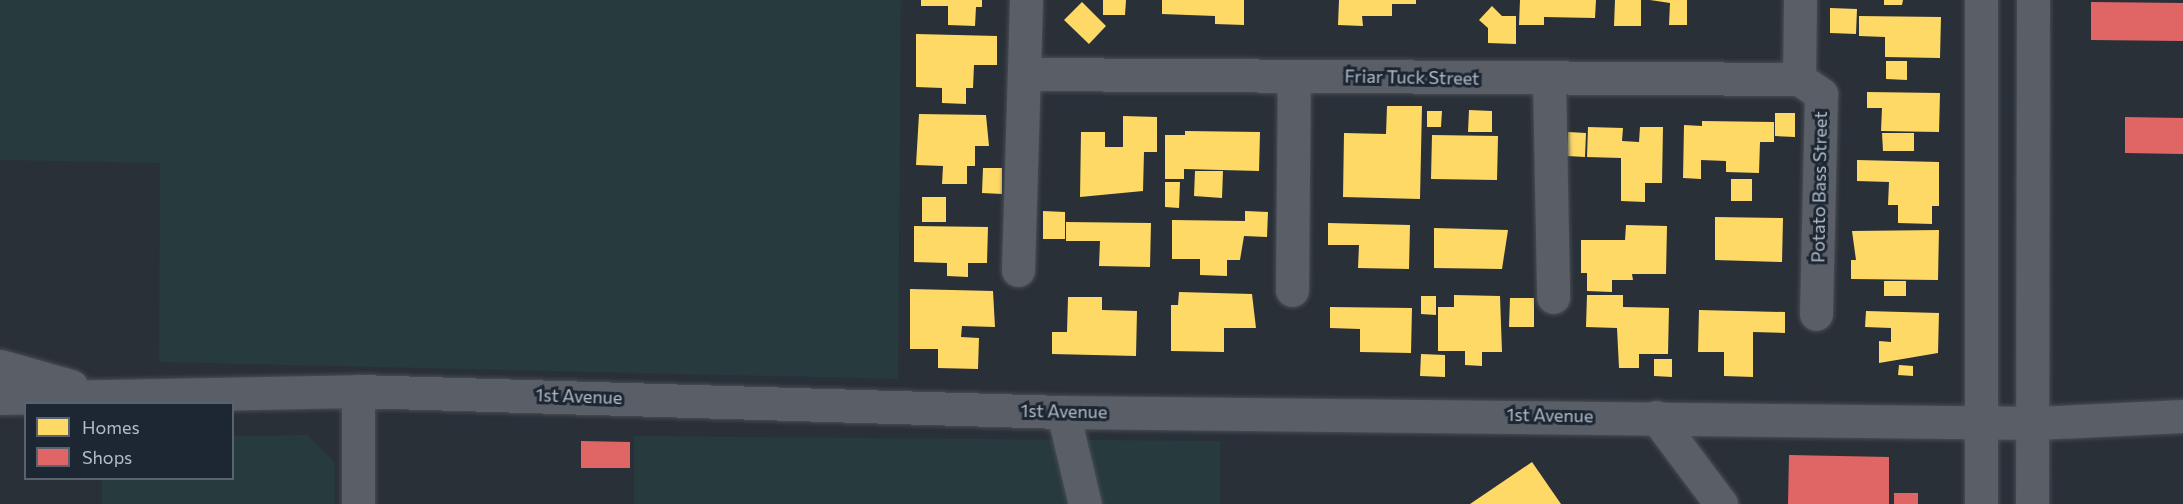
<!DOCTYPE html>
<html>
<head>
<meta charset="utf-8">
<style>
  body { margin:0 }
  #map { position:relative; width:2183px; height:504px; overflow:hidden; background:#2a3038; font-family:Commissioner,sans-serif }
  div>[style] { position:absolute }
  .green>* { inset:0; background:#273a3e }
  .homes>* { inset:0; background:#ffd966 }
  .shops>* { inset:0; background:#e06666 }
  .roads { filter:drop-shadow(0 0 2px #484c53) drop-shadow(0 0 2px #484c53) }
  .minor>* { height:33px; margin:-16.5px; padding:0 16.5px; transform-origin:16.5px; border-radius:16.5px; background:#5a5e66 }
  span { translate:-50% -50%; white-space:nowrap; text-align:center; line-height:1.15; -webkit-text-stroke:6px #1d2633; paint-order:stroke }
  .street-label { font-size:18px; color:#b4bcc9 }
  .legend { position:absolute; left:24px; top:402px; width:210px; height:78px; box-sizing:border-box; background:#1d2633; border:2px solid #59626f; margin:0; padding:8px 10px; list-style:none; font-size:18px; color:#b4bcc9 }
  .legend li { display:flex; align-items:center; gap:12px; height:30px }
  .legend b { width:30px; border:2px solid #59626f }
</style>
</head>
<body>
<div id="map">
  <div class="green">
    <i style="clip-path:polygon(0 0,901px 0,898px 379px,159px 362px,160px 163px,0 160px)"></i>
    <i style="clip-path:polygon(307px 435px,335px 463px,335px 504px,102px 504px,102px 479px,232px 478px,233px 436px)"></i>
    <i style="clip-path:polygon(634px 436px,1220px 441px,1220px 504px,634px 504px)"></i>
  </div>
  <div class="homes">
    <i style="clip-path:polygon(921px 0,982px 0,982px 7px,976px 7px,975px 26px,948px 25px,948px 6px,921px 6px)"></i>
    <i style="clip-path:polygon(1103px 0,1126px 0,1125px 15px,1103px 15px)"></i>
    <i style="clip-path:polygon(1162px 0,1244px 0,1244px 25px,1215px 24px,1215px 16px,1162px 14px)"></i>
    <i style="clip-path:polygon(1339px 0,1416px 0,1416px 4px,1392px 4px,1392px 16px,1362px 16px,1363px 26px,1338px 25px)"></i>
    <i style="clip-path:polygon(1520px 0,1596px 0,1595px 18px,1544px 17px,1544px 25px,1519px 25px)"></i>
    <i style="clip-path:polygon(1615px 0,1641px 0,1641px 26px,1614px 26px)"></i>
    <i style="clip-path:polygon(1650px 0,1687px 0,1687px 25px,1669px 25px,1670px 3px)"></i>
    <i style="clip-path:polygon(1884px 0,1903px 0,1902px 5px,1884px 5px)"></i>
    <i style="clip-path:polygon(1082px 2px,1106px 26px,1089px 44px,1064px 20px)"></i>
    <i style="clip-path:polygon(1492px 6px,1502px 16px,1516px 16px,1516px 44px,1488px 43px,1488px 28px,1479px 20px)"></i>
    <i style="clip-path:polygon(1830px 8px,1857px 9px,1856px 34px,1830px 33px)"></i>
    <i style="clip-path:polygon(1859px 16px,1941px 17px,1940px 58px,1885px 57px,1885px 37px,1859px 36px)"></i>
    <i style="clip-path:polygon(916px 34px,997px 36px,997px 65px,974px 65px,973px 88px,966px 88px,966px 104px,942px 103px,942px 88px,916px 87px)"></i>
    <i style="clip-path:polygon(1886px 61px,1907px 61px,1907px 80px,1886px 79px)"></i>
    <i style="clip-path:polygon(1867px 92px,1940px 93px,1939px 132px,1881px 131px,1882px 108px,1867px 108px)"></i>
    <i style="clip-path:polygon(1387px 106px,1422px 106px,1420px 199px,1343px 197px,1344px 133px,1386px 134px)"></i>
    <i style="clip-path:polygon(1469px 110px,1492px 111px,1492px 132px,1468px 132px)"></i>
    <i style="clip-path:polygon(1427px 111px,1442px 111px,1441px 127px,1427px 127px)"></i>
    <i style="clip-path:polygon(1775px 113px,1795px 113px,1795px 137px,1775px 136px)"></i>
    <i style="clip-path:polygon(919px 114px,986px 115px,989px 146px,975px 146px,975px 166px,967px 166px,967px 184px,942px 184px,943px 166px,916px 165px)"></i>
    <i style="clip-path:polygon(1123px 116px,1157px 117px,1157px 152px,1144px 152px,1143px 191px,1080px 197px,1081px 132px,1105px 132px,1105px 147px,1123px 147px)"></i>
    <i style="clip-path:polygon(1702px 121px,1774px 122px,1774px 142px,1760px 142px,1759px 173px,1726px 172px,1726px 161px,1701px 160px,1701px 179px,1683px 178px,1684px 125px,1702px 126px)"></i>
    <i style="clip-path:polygon(1588px 127px,1623px 128px,1622px 141px,1639px 142px,1640px 127px,1663px 127px,1662px 183px,1645px 183px,1645px 202px,1621px 201px,1621px 158px,1587px 157px)"></i>
    <i style="clip-path:polygon(1185px 131px,1260px 132px,1259px 171px,1184px 169px,1184px 179px,1165px 179px,1165px 135px,1185px 135px)"></i>
    <i style="clip-path:polygon(1568px 132px,1586px 133px,1585px 157px,1567px 156px)"></i>
    <i style="clip-path:polygon(1882px 133px,1914px 133px,1914px 151px,1883px 151px)"></i>
    <i style="clip-path:polygon(1432px 135px,1498px 136px,1497px 180px,1431px 179px)"></i>
    <i style="clip-path:polygon(1857px 160px,1939px 162px,1939px 206px,1932px 206px,1932px 224px,1898px 223px,1898px 205px,1888px 205px,1889px 182px,1857px 181px)"></i>
    <i style="clip-path:polygon(983px 168px,1002px 168px,1002px 194px,982px 193px)"></i>
    <i style="clip-path:polygon(1195px 171px,1223px 171px,1222px 198px,1194px 196px)"></i>
    <i style="clip-path:polygon(1731px 179px,1752px 179px,1752px 201px,1731px 201px)"></i>
    <i style="clip-path:polygon(1165px 182px,1180px 182px,1179px 208px,1165px 207px)"></i>
    <i style="clip-path:polygon(922px 197px,946px 197px,946px 222px,922px 222px)"></i>
    <i style="clip-path:polygon(1043px 211px,1065px 212px,1065px 239px,1043px 239px)"></i>
    <i style="clip-path:polygon(1245px 211px,1268px 212px,1267px 237px,1244px 236px,1240px 260px,1227px 260px,1227px 276px,1200px 275px,1200px 259px,1172px 259px,1172px 220px,1245px 221px)"></i>
    <i style="clip-path:polygon(1715px 217px,1783px 218px,1782px 262px,1715px 260px)"></i>
    <i style="clip-path:polygon(1066px 222px,1151px 223px,1150px 267px,1099px 266px,1100px 241px,1066px 241px)"></i>
    <i style="clip-path:polygon(1328px 223px,1410px 225px,1409px 269px,1358px 268px,1359px 245px,1328px 245px)"></i>
    <i style="clip-path:polygon(1626px 225px,1667px 226px,1666px 274px,1632px 274px,1633px 280px,1612px 280px,1612px 292px,1587px 291px,1587px 273px,1581px 273px,1581px 240px,1625px 240px)"></i>
    <i style="clip-path:polygon(914px 226px,988px 227px,987px 263px,968px 263px,968px 277px,947px 276px,947px 263px,914px 262px)"></i>
    <i style="clip-path:polygon(1434px 228px,1508px 230px,1502px 269px,1434px 268px)"></i>
    <i style="clip-path:polygon(1939px 230px,1938px 280px,1851px 279px,1851px 260px,1856px 260px,1852px 231px)"></i>
    <i style="clip-path:polygon(1884px 281px,1906px 281px,1906px 296px,1884px 296px)"></i>
    <i style="clip-path:polygon(910px 289px,993px 291px,995px 327px,962px 326px,961px 337px,979px 338px,978px 369px,938px 368px,938px 349px,910px 349px)"></i>
    <i style="clip-path:polygon(1179px 292px,1252px 294px,1256px 328px,1224px 328px,1224px 352px,1171px 351px,1171px 305px,1178px 305px)"></i>
    <i style="clip-path:polygon(1454px 295px,1500px 296px,1502px 352px,1482px 352px,1482px 366px,1465px 365px,1465px 351px,1438px 351px,1438px 307px,1454px 307px)"></i>
    <i style="clip-path:polygon(1587px 295px,1623px 295px,1623px 307px,1669px 308px,1668px 354px,1639px 354px,1639px 368px,1619px 368px,1617px 328px,1586px 327px)"></i>
    <i style="clip-path:polygon(1421px 296px,1436px 296px,1436px 315px,1421px 314px)"></i>
    <i style="clip-path:polygon(1068px 297px,1102px 297px,1102px 310px,1137px 311px,1136px 356px,1052px 354px,1052px 332px,1067px 332px)"></i>
    <i style="clip-path:polygon(1510px 298px,1534px 298px,1534px 327px,1509px 327px)"></i>
    <i style="clip-path:polygon(1330px 307px,1412px 308px,1411px 353px,1360px 352px,1360px 329px,1330px 328px)"></i>
    <i style="clip-path:polygon(1699px 310px,1785px 312px,1785px 333px,1753px 332px,1753px 377px,1724px 376px,1724px 352px,1698px 352px)"></i>
    <i style="clip-path:polygon(1866px 311px,1939px 313px,1938px 353px,1879px 363px,1879px 341px,1891px 342px,1891px 328px,1865px 327px)"></i>
    <i style="clip-path:polygon(1421px 354px,1445px 355px,1445px 377px,1420px 376px)"></i>
    <i style="clip-path:polygon(1654px 359px,1672px 359px,1672px 377px,1654px 376px)"></i>
    <i style="clip-path:polygon(1899px 365px,1913px 366px,1913px 376px,1898px 375px)"></i>
    <i style="clip-path:polygon(1532px 462px,1561px 504px,1470px 504px)"></i>
  </div>
  <div class="shops">
    <i style="clip-path:polygon(2091px 2px,2183px 3px,2183px 41px,2091px 40px)"></i>
    <i style="clip-path:polygon(2125px 117px,2183px 118px,2183px 154px,2125px 153px)"></i>
    <i style="clip-path:polygon(581px 441px,630px 442px,630px 468px,581px 468px)"></i>
    <i style="clip-path:polygon(1789px 455px,1889px 457px,1889px 504px,1788px 504px)"></i>
    <i style="clip-path:polygon(1894px 493px,1918px 493px,1918px 504px,1894px 504px)"></i>
  </div>
  <div class="roads">
    <div class="minor">
      <i style="left:1800px;top:0;width:79px;rotate:90.7deg"></i>
      <i style="left:1799px;top:79px;width:27px;rotate:34deg"></i>
      <i style="left:1821px;top:94px;width:220px;rotate:91.3deg"></i>
      <i style="left:1025px;top:74px;width:774px;rotate:0.37deg"></i>
      <i style="left:1549px;top:79px;width:218px;rotate:88.9deg"></i>
      <i style="left:1018px;top:270px;width:270px;rotate:-88.3deg"></i>
      <i style="left:1292px;top:290px;width:214px;rotate:-89.5deg"></i>
      <i style="left:0;top:366px;width:74px;rotate:15.7deg"></i>
      <i style="left:0;top:398px;width:358px;rotate:-1.1deg"></i>
      <i style="left:358px;top:391px;width:705px;rotate:1.71deg"></i>
      <i style="left:1063px;top:412px;width:973px;rotate:0.65deg"></i>
      <i style="left:2036px;top:423px;width:147px;rotate:-2.7deg"></i>
      <i style="left:1063px;top:412px;width:95px;rotate:76.6deg"></i>
      <i style="left:1656px;top:417px;width:109px;rotate:53.2deg"></i>
      <i style="left:358px;top:504px;width:113px;rotate:-90deg"></i>
      <i style="left:1981px;top:504px;width:504px;rotate:-90deg"></i>
      <i style="left:2032px;top:504px;width:504px;rotate:-89.89deg"></i>
    </div>
  </div>
  <div class="street-label">
    <span style="left:1412px;top:77px;rotate:1deg">Friar Tuck Street</span>
    <span style="left:1819px;top:187px;rotate:-89deg">Potato Bass Street</span>
    <span style="left:579px;top:396px;rotate:2deg">1st Avenue</span>
    <span style="left:1064px;top:411px;rotate:1deg">1st Avenue</span>
    <span style="left:1550px;top:415px;rotate:1deg">1st Avenue</span>
  </div>
  <ul class="legend">
  <li><b style="height:16px;background:#ffd966"></b>Homes</li>
  <li><b style="height:16px;background:#e06666"></b>Shops</li>
  </ul>
</div>
</body>
</html>
